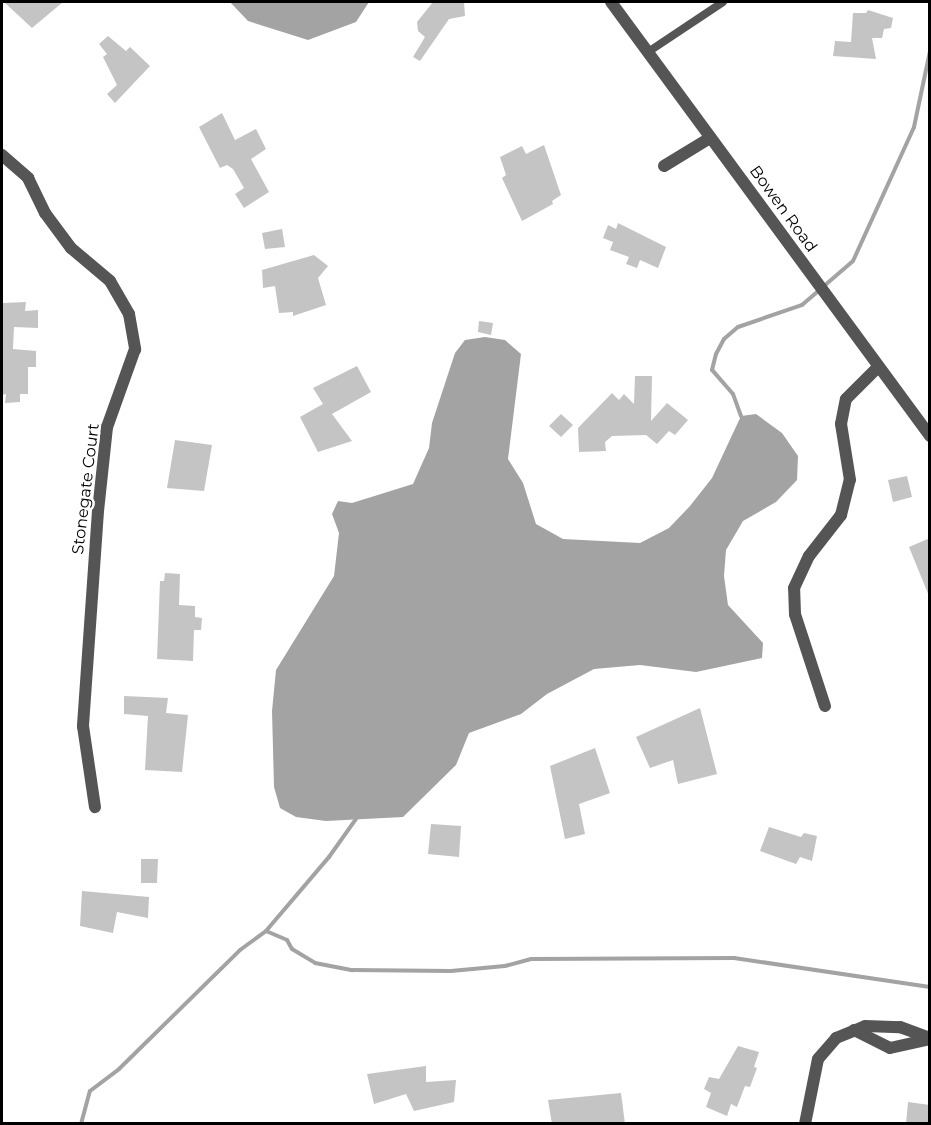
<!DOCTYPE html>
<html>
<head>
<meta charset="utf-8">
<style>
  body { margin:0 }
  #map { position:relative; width:931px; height:1125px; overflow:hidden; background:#fff; font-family:Montserrat,sans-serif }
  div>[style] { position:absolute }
  .water>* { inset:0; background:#a3a3a3 }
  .stream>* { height:4px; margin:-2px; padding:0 2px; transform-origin:2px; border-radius:2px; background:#a3a3a3 }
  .building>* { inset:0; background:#c4c4c4 }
  .service>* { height:8px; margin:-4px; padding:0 4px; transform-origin:4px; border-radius:4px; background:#555 }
  .minor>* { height:12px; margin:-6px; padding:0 6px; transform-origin:6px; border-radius:6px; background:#555 }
  .tertiary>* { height:12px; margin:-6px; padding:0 6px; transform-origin:6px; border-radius:6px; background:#555 }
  span { translate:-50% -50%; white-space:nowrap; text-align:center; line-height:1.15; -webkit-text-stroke:5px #fff; paint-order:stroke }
  .street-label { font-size:16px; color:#000 }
  .frame { position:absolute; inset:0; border:3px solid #000; pointer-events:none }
</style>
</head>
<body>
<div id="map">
  <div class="water">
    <i style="clip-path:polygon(230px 2px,369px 2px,356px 22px,308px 40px,248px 21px)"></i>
    <i style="clip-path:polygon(485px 337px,505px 340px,521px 354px,508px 459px,523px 483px,536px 524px,563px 539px,640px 543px,669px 528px,690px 506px,712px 478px,741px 416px,756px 414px,782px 433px,798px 456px,797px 480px,776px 502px,743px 521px,726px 550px,724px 576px,728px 605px,763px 643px,762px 658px,696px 672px,640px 665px,594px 669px,547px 694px,521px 714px,469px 733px,456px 765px,403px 817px,326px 821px,296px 817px,280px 808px,274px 787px,272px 711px,276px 670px,334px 576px,339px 533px,332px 514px,338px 501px,352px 503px,413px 484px,429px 448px,432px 423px,455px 353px,465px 340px)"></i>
  </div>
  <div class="stream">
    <i style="left:741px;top:416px;width:23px;rotate:-110deg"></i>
    <i style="left:733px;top:394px;width:32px;rotate:-131deg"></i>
    <i style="left:712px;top:370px;width:16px;rotate:-76deg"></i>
    <i style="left:716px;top:354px;width:17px;rotate:-62deg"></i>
    <i style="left:724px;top:339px;width:18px;rotate:-41deg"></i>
    <i style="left:738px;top:327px;width:68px;rotate:-19deg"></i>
    <i style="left:802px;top:305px;width:67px;rotate:-40.8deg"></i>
    <i style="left:853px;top:261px;width:147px;rotate:-65.5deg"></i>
    <i style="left:914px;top:127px;width:78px;rotate:-78.1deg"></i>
    <i style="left:266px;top:931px;width:23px;rotate:23deg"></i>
    <i style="left:287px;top:940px;width:10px;rotate:61deg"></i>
    <i style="left:292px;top:949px;width:27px;rotate:31deg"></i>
    <i style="left:315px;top:963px;width:38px;rotate:11deg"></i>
    <i style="left:352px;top:970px;width:99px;rotate:0.6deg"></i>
    <i style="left:451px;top:971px;width:54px;rotate:-5.3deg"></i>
    <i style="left:505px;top:966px;width:27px;rotate:-15deg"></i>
    <i style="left:531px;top:959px;width:203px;rotate:-0.3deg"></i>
    <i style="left:734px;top:958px;width:198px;rotate:8.4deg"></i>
    <i style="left:81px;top:1124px;width:34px;rotate:-75deg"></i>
    <i style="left:90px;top:1091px;width:36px;rotate:-37deg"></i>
    <i style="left:119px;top:1069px;width:170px;rotate:-44.5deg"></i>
    <i style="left:240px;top:950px;width:32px;rotate:-36deg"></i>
    <i style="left:266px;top:931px;width:97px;rotate:-49.6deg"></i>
    <i style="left:329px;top:857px;width:47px;rotate:-54.6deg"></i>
  </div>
  <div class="building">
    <i style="clip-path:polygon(4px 2px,63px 2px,32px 28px)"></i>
    <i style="clip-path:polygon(433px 2px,464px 2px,465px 16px,449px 19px,420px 61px,413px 57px,425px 37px,418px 31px,417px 22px)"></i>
    <i style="clip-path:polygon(868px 10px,893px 18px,891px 28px,884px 29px,882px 38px,872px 38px,876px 59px,833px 56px,835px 41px,851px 42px,853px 13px,866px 13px)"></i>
    <i style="clip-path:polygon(108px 36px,126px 51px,130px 47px,150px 66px,115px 103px,107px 94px,117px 85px,103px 57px,107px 54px,99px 44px)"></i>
    <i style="clip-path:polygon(222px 113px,235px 140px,256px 129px,266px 149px,251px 159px,269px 192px,244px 208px,235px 194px,244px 188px,233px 169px,227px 165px,220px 168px,199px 127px)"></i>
    <i style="clip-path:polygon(544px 145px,561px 195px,552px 201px,553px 204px,522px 221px,502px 178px,506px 175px,500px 157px,522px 146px,526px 154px)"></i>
    <i style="clip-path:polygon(618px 223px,666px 247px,658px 268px,640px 260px,637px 268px,626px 264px,629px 257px,610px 250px,613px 242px,603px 238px,608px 225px,616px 229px)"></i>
    <i style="clip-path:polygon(282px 229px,285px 247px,265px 249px,262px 233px)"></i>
    <i style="clip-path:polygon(314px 255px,328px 266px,318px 278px,326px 305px,293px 316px,293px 312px,279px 313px,275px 286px,263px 288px,262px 270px)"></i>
    <i style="clip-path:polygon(26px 302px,25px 311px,38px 310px,38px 328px,14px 327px,13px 349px,36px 351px,36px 367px,28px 367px,28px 394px,20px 394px,20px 402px,5px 403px,6px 394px,2px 395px,3px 303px)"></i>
    <i style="clip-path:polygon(479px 321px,493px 323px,491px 335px,478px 332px)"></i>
    <i style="clip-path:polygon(357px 366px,371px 392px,332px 414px,352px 441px,318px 452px,300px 417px,323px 404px,313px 388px)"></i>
    <i style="clip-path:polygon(635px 376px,652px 376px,651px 421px,667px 403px,688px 420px,675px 435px,669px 431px,657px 444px,646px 435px,612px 436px,605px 442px,606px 451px,579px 452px,578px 428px,612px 393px,619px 400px,624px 394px,634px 404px)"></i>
    <i style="clip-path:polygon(561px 414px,573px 425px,561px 437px,549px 426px)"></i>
    <i style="clip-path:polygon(175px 440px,212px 445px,204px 491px,167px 488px)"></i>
    <i style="clip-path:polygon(907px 476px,912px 497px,893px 502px,888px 480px)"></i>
    <i style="clip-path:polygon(930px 538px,930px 596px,929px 596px,909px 547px)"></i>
    <i style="clip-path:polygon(165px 573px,180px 574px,179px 605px,195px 606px,195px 617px,202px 618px,201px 630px,194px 630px,193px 661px,157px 659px,160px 581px,164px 581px)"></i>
    <i style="clip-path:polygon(124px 696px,168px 698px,166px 713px,188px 715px,182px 772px,145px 770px,148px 716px,124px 714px)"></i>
    <i style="clip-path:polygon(700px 708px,717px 774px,678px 784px,673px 760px,650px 768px,636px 737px)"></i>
    <i style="clip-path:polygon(595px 748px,610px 793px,579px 804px,585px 834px,565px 839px,550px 766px)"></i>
    <i style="clip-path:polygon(431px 824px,461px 826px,459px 857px,428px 854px)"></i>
    <i style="clip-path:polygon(769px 827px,801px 837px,804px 833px,817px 836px,812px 861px,800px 857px,796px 864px,760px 851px)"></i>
    <i style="clip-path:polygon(141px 859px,158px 859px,157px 883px,141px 883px)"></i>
    <i style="clip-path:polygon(82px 891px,149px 897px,148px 918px,117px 912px,113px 933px,80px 926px)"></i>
    <i style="clip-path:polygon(738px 1046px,759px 1052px,754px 1067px,757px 1068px,750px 1087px,745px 1086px,737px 1107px,731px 1104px,727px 1116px,706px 1107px,711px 1093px,704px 1089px,709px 1077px,719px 1079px)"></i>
    <i style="clip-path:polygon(426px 1066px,426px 1082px,456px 1080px,454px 1102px,414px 1111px,406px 1094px,374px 1104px,367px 1074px)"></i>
    <i style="clip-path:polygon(621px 1093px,625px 1124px,552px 1124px,548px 1100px)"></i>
    <i style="clip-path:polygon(908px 1102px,930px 1105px,930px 1124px,906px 1124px)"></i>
  </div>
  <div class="service">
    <i style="left:648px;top:52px;width:90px;rotate:-33.7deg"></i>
  </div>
  <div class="minor">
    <i style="left:2px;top:155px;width:35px;rotate:41deg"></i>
    <i style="left:28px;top:178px;width:39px;rotate:64deg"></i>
    <i style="left:45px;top:213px;width:44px;rotate:53.4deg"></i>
    <i style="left:71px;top:248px;width:51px;rotate:40.2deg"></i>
    <i style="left:110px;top:281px;width:38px;rotate:60deg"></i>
    <i style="left:129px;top:314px;width:36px;rotate:80deg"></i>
    <i style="left:135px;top:349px;width:83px;rotate:109.7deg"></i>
    <i style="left:107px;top:427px;width:84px;rotate:96.1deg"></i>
    <i style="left:98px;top:511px;width:216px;rotate:94deg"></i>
    <i style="left:83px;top:726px;width:82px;rotate:81.6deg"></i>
    <i style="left:664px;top:166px;width:54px;rotate:-31.3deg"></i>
    <i style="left:825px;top:706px;width:97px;rotate:-108.1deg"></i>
    <i style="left:795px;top:614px;width:26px;rotate:-92deg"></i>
    <i style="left:794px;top:588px;width:35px;rotate:-65deg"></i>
    <i style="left:809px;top:556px;width:52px;rotate:-52deg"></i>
    <i style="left:841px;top:515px;width:36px;rotate:-76deg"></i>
    <i style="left:850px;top:480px;width:57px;rotate:-99.1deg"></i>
    <i style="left:841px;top:424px;width:25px;rotate:-79deg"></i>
    <i style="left:846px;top:399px;width:45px;rotate:-45deg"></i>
    <i style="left:854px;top:1030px;width:40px;rotate:26.6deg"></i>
    <i style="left:890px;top:1048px;width:41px;rotate:-12.7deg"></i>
    <i style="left:805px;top:1124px;width:66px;rotate:-78.7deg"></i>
    <i style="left:818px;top:1059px;width:28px;rotate:-49deg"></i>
    <i style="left:836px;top:1038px;width:31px;rotate:-22deg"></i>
    <i style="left:865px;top:1026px;width:35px;rotate:2deg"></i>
    <i style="left:900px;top:1027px;width:32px;rotate:20deg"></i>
  </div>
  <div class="tertiary">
    <i style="left:611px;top:2px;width:539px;rotate:53.68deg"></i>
  </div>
  <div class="street-label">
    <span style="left:783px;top:209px;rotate:54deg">Bowen Road</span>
    <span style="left:86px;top:489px;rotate:-83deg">Stonegate Court</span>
  </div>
  <div class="frame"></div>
</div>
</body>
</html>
